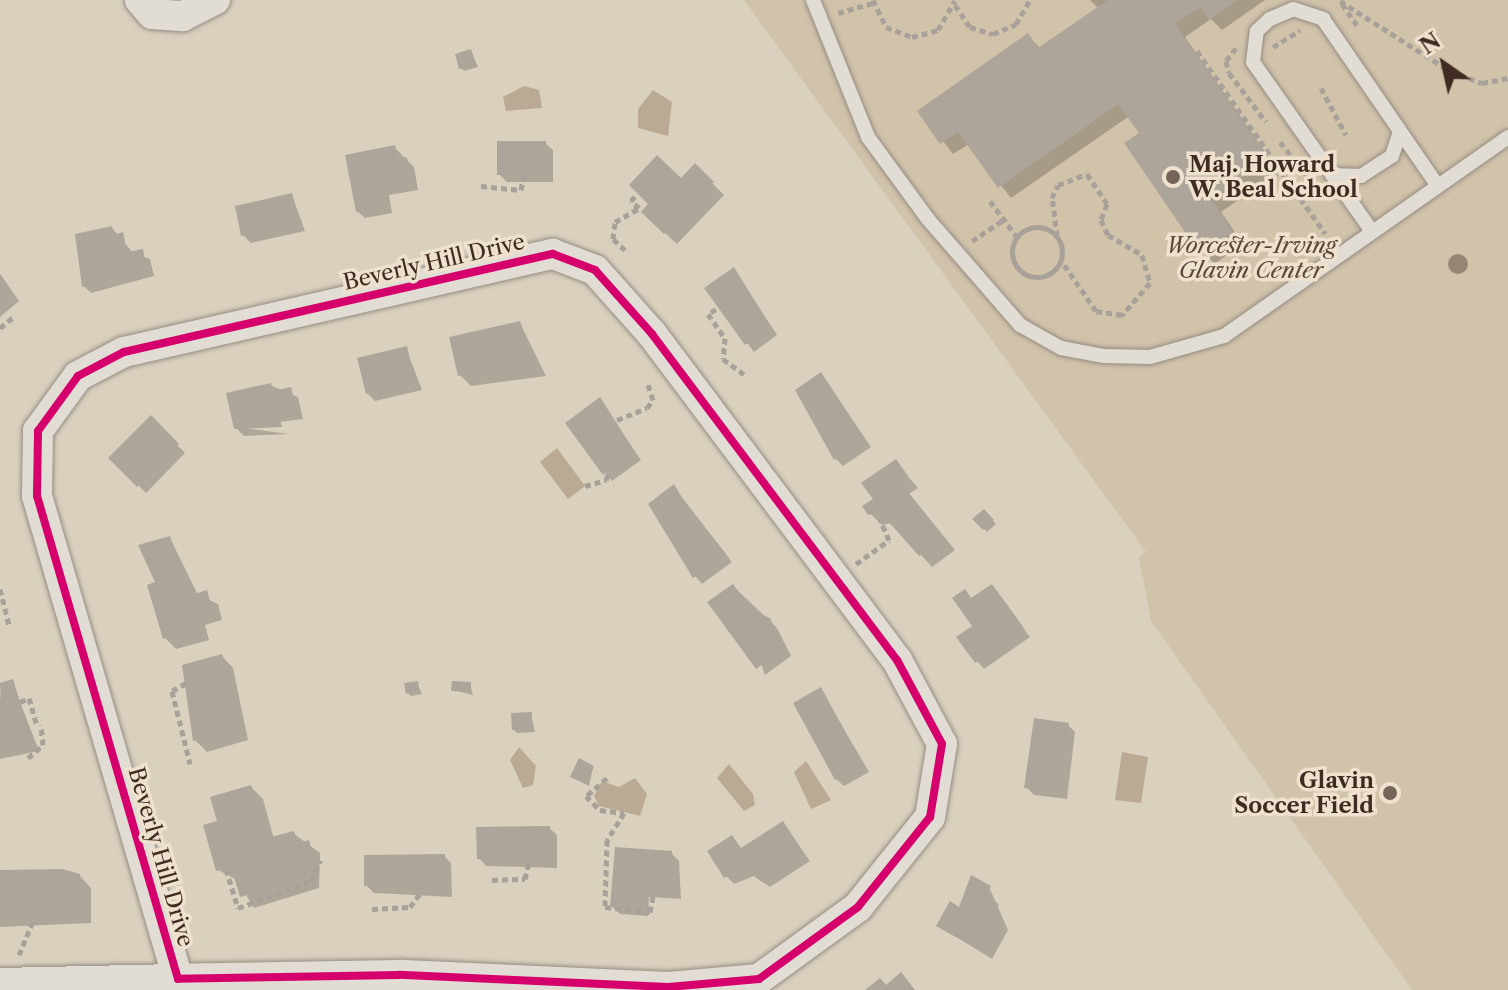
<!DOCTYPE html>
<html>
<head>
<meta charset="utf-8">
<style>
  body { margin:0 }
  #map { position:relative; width:1508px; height:990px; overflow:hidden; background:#dad0be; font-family:"Libre Caslon Text",serif }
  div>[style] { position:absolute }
  .green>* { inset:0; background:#d1c2aa }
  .water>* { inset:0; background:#baaa93 }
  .shadow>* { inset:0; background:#0003 }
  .building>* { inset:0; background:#ada599 }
  .path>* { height:5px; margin-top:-2.5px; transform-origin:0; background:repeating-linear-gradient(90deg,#a7a199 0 6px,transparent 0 10px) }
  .path>.ring { margin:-2.5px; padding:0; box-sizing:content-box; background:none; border:5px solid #a7a199; border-radius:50% }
  .roads { filter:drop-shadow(0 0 2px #958d82) drop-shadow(0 0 2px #958d82) }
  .lane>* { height:14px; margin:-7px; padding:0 7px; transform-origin:7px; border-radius:7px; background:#e2ddd4 }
  .street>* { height:30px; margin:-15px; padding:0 15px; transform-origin:15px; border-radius:15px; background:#e2ddd4 }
  .cycleway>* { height:8px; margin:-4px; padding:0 4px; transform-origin:4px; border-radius:4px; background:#d6006c }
  .trees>* { width:20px; height:20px; margin:-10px; border-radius:50%; background:#948575 }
  .dots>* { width:22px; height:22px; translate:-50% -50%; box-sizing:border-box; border:4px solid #eee2ce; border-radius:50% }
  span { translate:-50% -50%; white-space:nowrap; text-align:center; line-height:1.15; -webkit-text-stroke:7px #eee2ce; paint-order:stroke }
  .poi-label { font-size:22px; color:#3f2b21; font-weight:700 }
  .left { translate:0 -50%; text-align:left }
  .right { translate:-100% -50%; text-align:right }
  .park-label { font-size:22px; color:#5b4739; font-style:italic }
  .street-label { font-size:22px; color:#3f2b21 }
  .north { position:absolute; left:1404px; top:24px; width:80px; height:80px; -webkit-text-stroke:6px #eee2ce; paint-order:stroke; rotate:326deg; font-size:22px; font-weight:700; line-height:32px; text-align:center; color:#3f2b21 }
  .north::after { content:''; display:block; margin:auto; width:28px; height:36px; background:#3f2b21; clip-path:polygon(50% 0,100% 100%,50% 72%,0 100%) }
</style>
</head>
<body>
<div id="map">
  <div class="green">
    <i style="clip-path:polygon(744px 0,1508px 0,1508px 990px,1412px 990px,1151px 621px,1139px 557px,1146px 552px)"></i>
  </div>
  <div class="water">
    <i style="clip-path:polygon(524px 86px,539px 90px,542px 108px,506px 111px,503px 97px)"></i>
    <i style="clip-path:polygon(653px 90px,672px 102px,668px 136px,638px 128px,638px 109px)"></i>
    <i style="clip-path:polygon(557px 448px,585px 486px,568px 499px,540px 462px)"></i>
    <i style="clip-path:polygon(519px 747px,536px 766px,533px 785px,523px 788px,510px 760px)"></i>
    <i style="clip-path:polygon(1122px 752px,1148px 757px,1141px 803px,1115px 800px)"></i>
    <i style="clip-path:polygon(806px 761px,831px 800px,811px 809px,794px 772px)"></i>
    <i style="clip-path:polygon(729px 764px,753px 794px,755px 805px,744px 811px,717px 778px)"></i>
    <i style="clip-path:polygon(635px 778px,647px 794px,640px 816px,599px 806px,594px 796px,602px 781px,619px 787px)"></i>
  </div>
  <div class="shadow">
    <i style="clip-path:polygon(1090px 0,1265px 0,1222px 30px,1211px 19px,1185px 37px,1279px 172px,1221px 212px,1243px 244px,1214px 264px,1126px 144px,1142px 134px,1128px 117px,1011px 198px,969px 144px,953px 154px,920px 111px,1028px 36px,1041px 49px,1099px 9px)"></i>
    <i style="clip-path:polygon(471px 51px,478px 67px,464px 71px,461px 68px)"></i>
    <i style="clip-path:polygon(545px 143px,553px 150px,553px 182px,507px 182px,500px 175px)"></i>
    <i style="clip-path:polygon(394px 147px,414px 167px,418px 190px,389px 195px,392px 213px,365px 218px,357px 211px)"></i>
    <i style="clip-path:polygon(695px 166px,724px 195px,677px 244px,643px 212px)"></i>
    <i style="clip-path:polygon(292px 195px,305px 231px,251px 243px,243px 235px)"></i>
    <i style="clip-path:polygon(112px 228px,133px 253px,150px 259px,154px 276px,91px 293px,84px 286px)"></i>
    <i style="clip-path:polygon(734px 270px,777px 335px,754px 352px,707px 289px)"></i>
    <i style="clip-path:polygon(0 274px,19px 301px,0 317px)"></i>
    <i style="clip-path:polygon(520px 323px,546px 376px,471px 386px,460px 375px)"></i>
    <i style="clip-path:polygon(406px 348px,422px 390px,375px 401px,367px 393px)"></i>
    <i style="clip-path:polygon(821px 375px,871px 447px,843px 466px,836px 459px)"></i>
    <i style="clip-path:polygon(270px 385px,298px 397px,303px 419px,239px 427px,288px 434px,244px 436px,236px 428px)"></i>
    <i style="clip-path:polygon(600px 400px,641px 460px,612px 481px,568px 424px)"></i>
    <i style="clip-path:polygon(151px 418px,185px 453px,146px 493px,111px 458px)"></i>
    <i style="clip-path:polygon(895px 461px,918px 488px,909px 494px,955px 550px,932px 567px,892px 523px,882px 525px,870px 513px)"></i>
    <i style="clip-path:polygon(674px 487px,732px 562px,702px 584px,695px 576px)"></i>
    <i style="clip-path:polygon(984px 511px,996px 524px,987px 532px,975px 519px)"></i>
    <i style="clip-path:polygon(170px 538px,198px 595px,218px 604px,222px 620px,205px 625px,209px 640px,176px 649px,165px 638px,158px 584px)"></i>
    <i style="clip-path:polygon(733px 586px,777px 628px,791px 656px,765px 675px)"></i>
    <i style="clip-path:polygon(992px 586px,1030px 637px,984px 669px,977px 661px,973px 600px)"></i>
    <i style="clip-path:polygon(222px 656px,233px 668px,248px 740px,207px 752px,195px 740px)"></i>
    <i style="clip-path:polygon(12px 681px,39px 751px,0 759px,0 698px)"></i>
    <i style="clip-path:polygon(417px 683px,422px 694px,411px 696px,408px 693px)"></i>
    <i style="clip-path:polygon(470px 684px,473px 695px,454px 690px)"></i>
    <i style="clip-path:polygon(821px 690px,869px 772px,844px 786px,836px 779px)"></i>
    <i style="clip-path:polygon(531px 714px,535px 732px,517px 733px,514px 730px)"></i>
    <i style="clip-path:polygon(1068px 725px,1075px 732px,1067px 799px,1034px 795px,1027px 788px)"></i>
    <i style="clip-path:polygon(593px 768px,589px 786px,572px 776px)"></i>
    <i style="clip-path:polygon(251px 787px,263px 799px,274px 839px,293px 833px,320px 853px,319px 888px,254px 908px,237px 880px,218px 870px,220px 823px)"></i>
    <i style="clip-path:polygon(783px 823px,810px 861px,770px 887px,754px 876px,734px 884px,726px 876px,732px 838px,742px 850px)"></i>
    <i style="clip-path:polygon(549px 828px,557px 835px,557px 868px,486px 866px,479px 858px)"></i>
    <i style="clip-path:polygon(671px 853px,679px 861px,681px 899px,649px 897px,648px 916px,620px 914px,612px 906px)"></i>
    <i style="clip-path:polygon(444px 856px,451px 863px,452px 897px,374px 893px,366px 885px)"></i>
    <i style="clip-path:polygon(0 873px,80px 876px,91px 888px,91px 923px,0 927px)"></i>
    <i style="clip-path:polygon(989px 887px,1008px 930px,992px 959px,938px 925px)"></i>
  </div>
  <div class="building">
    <i style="clip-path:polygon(1108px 0,1237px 0,1209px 20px,1200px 7px,1175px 24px,1269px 159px,1211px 199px,1233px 232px,1200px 254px,1124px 143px,1139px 133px,1118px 104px,998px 188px,958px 132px,940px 144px,917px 111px,1028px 33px,1038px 48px)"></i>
    <i style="clip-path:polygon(471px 49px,476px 64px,459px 69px,455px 54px)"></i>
    <i style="clip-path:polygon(497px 141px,546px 141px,546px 175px,497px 175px)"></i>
    <i style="clip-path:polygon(395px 145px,398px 159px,407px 157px,411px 183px,382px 188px,386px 206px,356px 212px,345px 155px)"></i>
    <i style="clip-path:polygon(657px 155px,681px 178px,695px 163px,714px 182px,664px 234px,641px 212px,648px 204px,629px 185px)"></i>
    <i style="clip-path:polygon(292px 193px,299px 223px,241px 236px,235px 206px)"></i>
    <i style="clip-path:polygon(112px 226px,114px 235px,123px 232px,127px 252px,143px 249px,147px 269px,82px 287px,75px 234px)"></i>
    <i style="clip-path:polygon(734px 267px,771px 327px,745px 345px,704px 288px)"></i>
    <i style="clip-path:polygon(0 274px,13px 293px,0 302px)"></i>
    <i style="clip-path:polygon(520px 321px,535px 365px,458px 376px,449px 337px)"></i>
    <i style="clip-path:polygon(407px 346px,415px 383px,366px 394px,357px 358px)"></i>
    <i style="clip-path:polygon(821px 372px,865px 439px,834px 460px,795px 390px)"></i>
    <i style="clip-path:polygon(271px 383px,272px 391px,291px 387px,297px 412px,279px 416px,282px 427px,234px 429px,226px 393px)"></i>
    <i style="clip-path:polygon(600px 397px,635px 452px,603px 475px,565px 423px)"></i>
    <i style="clip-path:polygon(151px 415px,179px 444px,137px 487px,108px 458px)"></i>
    <i style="clip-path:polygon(896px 459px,908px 476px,900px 482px,945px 538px,919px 556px,880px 512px,868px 515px,862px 506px,873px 499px,861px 483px)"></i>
    <i style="clip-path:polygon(674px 484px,706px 539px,711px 535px,726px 554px,693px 578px,648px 504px)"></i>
    <i style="clip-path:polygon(984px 509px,994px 520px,983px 530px,972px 519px)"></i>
    <i style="clip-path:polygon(170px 536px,192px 595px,207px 590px,212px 608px,194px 613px,199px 628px,163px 639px,147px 585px,155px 582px,138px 545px)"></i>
    <i style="clip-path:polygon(733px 584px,752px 610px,770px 618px,785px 648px,756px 669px,707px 602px)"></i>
    <i style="clip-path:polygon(992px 584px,1024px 628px,975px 663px,956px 637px,972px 626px,952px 598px,965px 589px,971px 598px)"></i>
    <i style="clip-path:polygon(222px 654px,238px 729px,193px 741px,182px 665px)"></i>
    <i style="clip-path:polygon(13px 679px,33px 744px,3px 753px,0 683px)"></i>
    <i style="clip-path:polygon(418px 681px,419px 691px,406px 694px,404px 683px)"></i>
    <i style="clip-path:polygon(452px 681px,471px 682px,471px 692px,451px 691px)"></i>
    <i style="clip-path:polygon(821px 687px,863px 765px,835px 780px,793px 703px)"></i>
    <i style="clip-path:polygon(532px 712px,532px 730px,512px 730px,511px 713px)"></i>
    <i style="clip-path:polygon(1034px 718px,1069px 723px,1060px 793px,1024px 788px)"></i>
    <i style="clip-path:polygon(579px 758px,594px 766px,585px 784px,570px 777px)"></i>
    <i style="clip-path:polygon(251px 785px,267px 838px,294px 831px,298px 843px,309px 840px,314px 859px,304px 862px,308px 877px,240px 897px,231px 867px,216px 871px,203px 825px,217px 821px,210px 797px)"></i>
    <i style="clip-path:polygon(783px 821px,804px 853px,761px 881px,745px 869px,724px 878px,707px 851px,732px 835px,741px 848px)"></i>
    <i style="clip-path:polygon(550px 826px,550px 861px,477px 859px,476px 827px)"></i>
    <i style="clip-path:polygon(615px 847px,672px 851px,675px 893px,642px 891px,641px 909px,610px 907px)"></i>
    <i style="clip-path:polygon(445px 854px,445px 891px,364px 886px,364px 855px)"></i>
    <i style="clip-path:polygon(62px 869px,80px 874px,81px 912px,0 916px,0 870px)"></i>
    <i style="clip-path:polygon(971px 875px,991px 886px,985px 896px,999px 904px,992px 916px,1002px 921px,984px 953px,936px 926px,950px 901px,959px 907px)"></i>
    <i style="clip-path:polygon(901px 972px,915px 990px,865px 990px,880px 978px,886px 985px)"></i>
  </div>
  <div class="path">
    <i style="left:873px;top:0;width:30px;rotate:64deg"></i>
    <i style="left:886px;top:27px;width:28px;rotate:21deg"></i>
    <i style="left:912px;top:37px;width:27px;rotate:-15deg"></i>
    <i style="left:938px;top:30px;width:34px;rotate:-60deg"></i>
    <i style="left:1340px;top:1px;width:130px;rotate:32.5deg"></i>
    <i style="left:1450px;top:71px;width:34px;rotate:21deg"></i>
    <i style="left:1482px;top:83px;width:26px;rotate:-11deg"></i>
    <i style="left:1342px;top:4px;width:28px;rotate:55deg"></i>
    <i style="left:955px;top:5px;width:27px;rotate:56deg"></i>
    <i style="left:970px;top:27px;width:24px;rotate:17deg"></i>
    <i style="left:993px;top:34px;width:25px;rotate:-23deg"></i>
    <i style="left:1016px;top:24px;width:28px;rotate:-60deg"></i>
    <i style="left:838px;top:13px;width:36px;rotate:-16deg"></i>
    <i style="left:1273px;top:47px;width:32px;rotate:-32deg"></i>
    <i style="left:1236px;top:48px;width:16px;rotate:128deg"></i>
    <i style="left:1226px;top:61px;width:12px;rotate:76deg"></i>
    <i style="left:1229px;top:73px;width:61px;rotate:52.9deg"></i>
    <i style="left:1197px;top:51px;width:223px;rotate:54.9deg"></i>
    <i style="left:1321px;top:88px;width:53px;rotate:62deg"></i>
    <i style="left:1280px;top:142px;width:53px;rotate:51.2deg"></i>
    <i style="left:1264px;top:183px;width:21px;rotate:-37deg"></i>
    <i style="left:481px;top:186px;width:40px;rotate:5.7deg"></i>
    <i style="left:521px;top:190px;width:15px;rotate:-79deg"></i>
    <i style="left:990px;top:201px;width:45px;rotate:53.1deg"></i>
    <i class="ring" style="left:1012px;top:227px;width:45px;height:45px"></i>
    <i style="left:1057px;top:236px;width:38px;rotate:-97deg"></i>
    <i style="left:1052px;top:198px;width:14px;rotate:-65deg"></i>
    <i style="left:1058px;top:185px;width:31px;rotate:-21deg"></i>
    <i style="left:1087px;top:174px;width:36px;rotate:56deg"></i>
    <i style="left:1107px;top:204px;width:17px;rotate:111deg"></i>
    <i style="left:1101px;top:220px;width:17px;rotate:65deg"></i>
    <i style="left:1108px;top:235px;width:39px;rotate:30deg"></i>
    <i style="left:1142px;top:255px;width:29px;rotate:74deg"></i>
    <i style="left:1150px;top:283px;width:43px;rotate:131.2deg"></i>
    <i style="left:1122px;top:315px;width:26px;rotate:-171deg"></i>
    <i style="left:1096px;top:311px;width:62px;rotate:-124.5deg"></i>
    <i style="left:972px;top:241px;width:37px;rotate:-34deg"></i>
    <i style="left:625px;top:250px;width:16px;rotate:-137deg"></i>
    <i style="left:613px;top:239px;width:17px;rotate:-83deg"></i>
    <i style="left:615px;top:222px;width:28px;rotate:-30deg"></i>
    <i style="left:639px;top:208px;width:11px;rotate:-139deg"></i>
    <i style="left:631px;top:201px;width:6px;rotate:-51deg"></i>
    <i style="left:716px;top:309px;width:9px;rotate:148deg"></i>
    <i style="left:708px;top:314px;width:29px;rotate:55deg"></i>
    <i style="left:725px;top:338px;width:21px;rotate:95deg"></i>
    <i style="left:723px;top:359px;width:26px;rotate:36deg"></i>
    <i style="left:0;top:328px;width:19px;rotate:-39deg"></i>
    <i style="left:617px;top:420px;width:32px;rotate:-22deg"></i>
    <i style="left:647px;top:408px;width:10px;rotate:-53deg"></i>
    <i style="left:653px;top:400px;width:20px;rotate:-108deg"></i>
    <i style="left:585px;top:486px;width:22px;rotate:-16deg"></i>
    <i style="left:606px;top:480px;width:11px;rotate:-68deg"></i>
    <i style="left:856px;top:564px;width:41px;rotate:-36deg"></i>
    <i style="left:889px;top:540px;width:22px;rotate:-114deg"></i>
    <i style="left:0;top:589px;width:37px;rotate:76deg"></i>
    <i style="left:186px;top:683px;width:16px;rotate:150deg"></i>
    <i style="left:172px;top:691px;width:75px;rotate:76.1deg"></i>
    <i style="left:20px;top:702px;width:10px;rotate:-24deg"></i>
    <i style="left:29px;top:698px;width:29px;rotate:74deg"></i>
    <i style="left:28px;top:758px;width:20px;rotate:-41deg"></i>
    <i style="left:43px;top:745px;width:20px;rotate:-96deg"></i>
    <i style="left:607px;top:778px;width:28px;rotate:139deg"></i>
    <i style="left:586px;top:796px;width:20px;rotate:45deg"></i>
    <i style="left:600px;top:810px;width:24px;rotate:7deg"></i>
    <i style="left:624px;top:813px;width:32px;rotate:122deg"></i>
    <i style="left:607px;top:840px;width:67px;rotate:91.7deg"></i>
    <i style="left:605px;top:907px;width:45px;rotate:6.3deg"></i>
    <i style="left:650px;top:912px;width:21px;rotate:-79deg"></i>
    <i style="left:226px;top:869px;width:41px;rotate:72.9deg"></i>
    <i style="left:238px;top:908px;width:78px;rotate:-20.3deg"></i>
    <i style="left:311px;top:881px;width:23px;rotate:-65deg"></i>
    <i style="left:492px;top:880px;width:33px;rotate:-2deg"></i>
    <i style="left:525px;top:879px;width:17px;rotate:-77deg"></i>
    <i style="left:372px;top:909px;width:38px;rotate:-3deg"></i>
    <i style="left:410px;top:907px;width:20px;rotate:-53deg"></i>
    <i style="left:19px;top:955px;width:42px;rotate:-67.7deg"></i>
  </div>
  <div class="roads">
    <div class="lane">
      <i style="left:813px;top:0;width:148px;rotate:68.1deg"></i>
      <i style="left:868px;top:137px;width:100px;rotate:53.9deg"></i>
      <i style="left:927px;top:218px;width:142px;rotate:49deg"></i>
      <i style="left:1020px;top:325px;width:47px;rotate:29.3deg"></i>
      <i style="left:1061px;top:348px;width:44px;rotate:10.5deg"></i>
      <i style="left:1104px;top:356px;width:46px;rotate:1.2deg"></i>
      <i style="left:1150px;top:357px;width:77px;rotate:-15.8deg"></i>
      <i style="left:1224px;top:336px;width:347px;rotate:-35deg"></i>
      <i style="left:1332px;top:175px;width:29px;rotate:2deg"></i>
      <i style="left:1361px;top:176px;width:37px;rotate:-33deg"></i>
      <i style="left:1392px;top:156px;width:25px;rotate:-72deg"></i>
      <i style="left:1371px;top:230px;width:205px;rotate:-125.1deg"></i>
      <i style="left:1253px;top:62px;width:31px;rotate:-83deg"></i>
      <i style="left:1257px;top:31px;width:18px;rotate:-43deg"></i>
      <i style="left:1270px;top:19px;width:25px;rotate:-23deg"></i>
      <i style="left:1293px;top:9px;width:32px;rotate:18deg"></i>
      <i style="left:1323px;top:19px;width:201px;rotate:55.5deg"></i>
    </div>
    <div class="street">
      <i style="left:140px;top:0;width:18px;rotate:49deg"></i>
      <i style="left:152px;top:14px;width:31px;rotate:4deg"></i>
      <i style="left:183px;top:16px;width:36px;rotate:-27deg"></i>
      <i style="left:553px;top:254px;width:45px;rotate:20.9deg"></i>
      <i style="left:595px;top:270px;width:86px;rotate:48.3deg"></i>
      <i style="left:652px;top:334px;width:408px;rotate:53.1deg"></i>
      <i style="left:897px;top:660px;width:95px;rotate:61.8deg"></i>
      <i style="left:942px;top:744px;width:74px;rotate:99.3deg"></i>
      <i style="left:930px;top:817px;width:115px;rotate:128.7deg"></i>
      <i style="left:858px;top:907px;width:122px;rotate:144deg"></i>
      <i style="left:759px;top:979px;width:91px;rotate:175deg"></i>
      <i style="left:668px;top:987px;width:269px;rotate:-177.4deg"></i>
      <i style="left:399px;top:975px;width:221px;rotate:179deg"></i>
      <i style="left:178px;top:979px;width:503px;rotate:-106.27deg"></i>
      <i style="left:37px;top:496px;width:65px;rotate:-89.1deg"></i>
      <i style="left:38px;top:431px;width:68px;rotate:-54deg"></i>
      <i style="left:78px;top:376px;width:52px;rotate:-27.6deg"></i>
      <i style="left:124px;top:352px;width:440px;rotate:-12.9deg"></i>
      <i style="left:0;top:983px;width:178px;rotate:-1.3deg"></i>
    </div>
  </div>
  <div class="cycleway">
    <i style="left:553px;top:254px;width:45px;rotate:20.9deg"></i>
    <i style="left:595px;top:270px;width:86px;rotate:48.3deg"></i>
    <i style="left:652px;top:334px;width:408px;rotate:53.1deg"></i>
    <i style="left:897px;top:660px;width:95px;rotate:61.8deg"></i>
    <i style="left:942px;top:744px;width:74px;rotate:99.3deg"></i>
    <i style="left:930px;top:817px;width:115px;rotate:128.7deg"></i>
    <i style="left:858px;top:907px;width:122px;rotate:144deg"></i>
    <i style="left:759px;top:979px;width:91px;rotate:175deg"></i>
    <i style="left:668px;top:987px;width:269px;rotate:-177.4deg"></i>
    <i style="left:399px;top:975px;width:221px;rotate:179deg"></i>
    <i style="left:178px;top:979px;width:503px;rotate:-106.27deg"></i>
    <i style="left:37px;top:496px;width:65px;rotate:-89.1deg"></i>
    <i style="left:38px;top:431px;width:68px;rotate:-54deg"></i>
    <i style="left:78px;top:376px;width:52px;rotate:-27.6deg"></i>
    <i style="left:124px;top:352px;width:440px;rotate:-12.9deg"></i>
  </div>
  <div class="trees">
    <i style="left:1458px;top:264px"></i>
  </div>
  <div class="dots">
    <i style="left:1173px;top:177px;background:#756558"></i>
    <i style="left:1390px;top:793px;background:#756558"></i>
  </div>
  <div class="poi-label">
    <span class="left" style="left:1189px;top:177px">Maj. Howard<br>W. Beal School</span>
    <span class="right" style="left:1374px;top:793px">Glavin<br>Soccer Field</span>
  </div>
  <div class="park-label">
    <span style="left:1251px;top:258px">Worcester-Irving<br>Glavin Center</span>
  </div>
  <div class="street-label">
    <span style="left:434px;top:262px;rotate:-13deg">Beverly Hill Drive</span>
    <span style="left:161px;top:857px;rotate:74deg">Beverly Hill Drive</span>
  </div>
  <div class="north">N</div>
</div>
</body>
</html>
